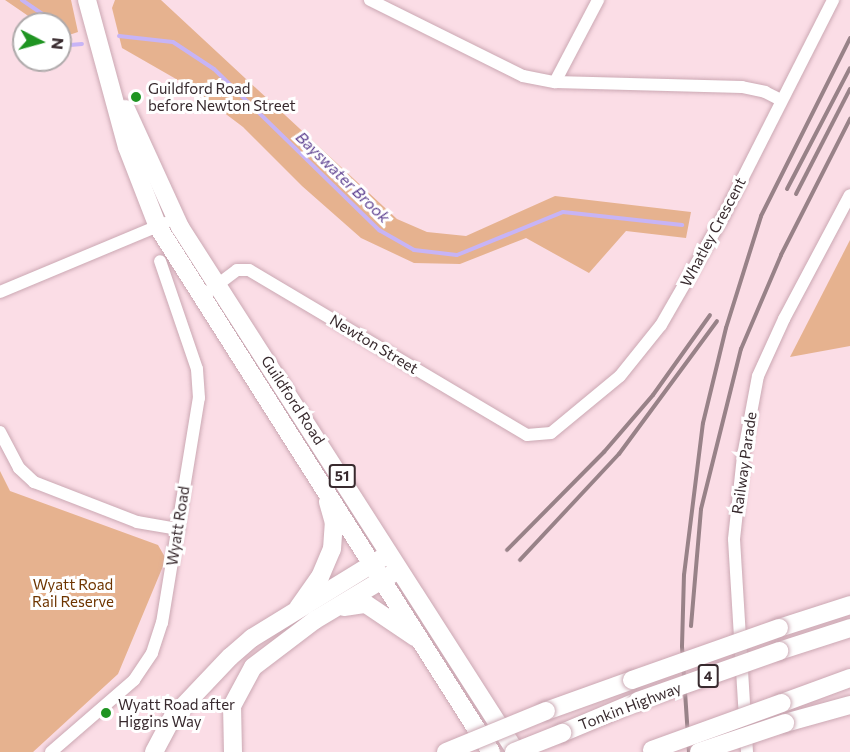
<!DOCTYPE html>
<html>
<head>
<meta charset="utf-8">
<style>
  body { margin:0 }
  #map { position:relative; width:850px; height:752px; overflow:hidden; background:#fbdde6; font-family:Commissioner,sans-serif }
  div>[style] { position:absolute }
  .green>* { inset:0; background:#e6b28f }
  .stream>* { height:4px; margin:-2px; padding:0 2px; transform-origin:2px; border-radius:2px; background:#c7b4f6 }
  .roads { filter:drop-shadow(0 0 2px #cba8b3) drop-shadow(0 0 2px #cba8b3) }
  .minor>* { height:12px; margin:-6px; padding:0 6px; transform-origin:6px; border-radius:6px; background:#fff }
  .highway>* { height:18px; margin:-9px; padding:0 9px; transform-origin:9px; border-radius:9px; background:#fff }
  .rail>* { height:4px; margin:-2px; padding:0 2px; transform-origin:2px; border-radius:2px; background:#988288 }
  .bridges { filter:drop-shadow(0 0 2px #cba8b3) drop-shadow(0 0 2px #cba8b3) }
  .highway-bridge>* { height:18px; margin:-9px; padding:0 9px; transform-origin:9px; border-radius:9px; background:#fff }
  .dots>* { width:16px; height:16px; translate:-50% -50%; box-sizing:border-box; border:3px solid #fff; border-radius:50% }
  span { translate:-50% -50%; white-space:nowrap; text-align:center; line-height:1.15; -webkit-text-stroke:6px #fff; paint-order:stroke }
  .shield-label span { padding:2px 4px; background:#fff; border:2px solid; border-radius:4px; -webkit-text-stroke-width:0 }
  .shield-label { font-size:14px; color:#382a2e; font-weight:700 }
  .poi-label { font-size:15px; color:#382a2e }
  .left { translate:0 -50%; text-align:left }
  .street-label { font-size:15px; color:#382a2e }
  .park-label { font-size:15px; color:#6e3500 }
  .water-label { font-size:16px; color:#614593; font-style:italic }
  .north { position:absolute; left:12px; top:12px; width:60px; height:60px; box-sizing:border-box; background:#fff; border:2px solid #afaaab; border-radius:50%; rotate:96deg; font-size:16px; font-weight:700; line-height:24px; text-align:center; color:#382a2e }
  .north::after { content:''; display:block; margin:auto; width:21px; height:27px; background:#1f9422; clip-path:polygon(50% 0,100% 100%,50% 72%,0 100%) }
</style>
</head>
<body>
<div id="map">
  <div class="green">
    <i style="clip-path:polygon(5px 0,71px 0,78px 32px,60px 38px,60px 24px,40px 24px)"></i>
    <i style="clip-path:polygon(115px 0,161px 0,397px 219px,427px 232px,466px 236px,555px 196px,691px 212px,686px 238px,626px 231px,589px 273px,526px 238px,460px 264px,414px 263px,361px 238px,302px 186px,243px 127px,190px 87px,122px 48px,112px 8px)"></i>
    <i style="clip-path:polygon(850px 240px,850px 346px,790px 357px)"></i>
    <i style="clip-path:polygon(0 471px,10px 491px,158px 545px,166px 559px,118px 674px,33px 752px,0 752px)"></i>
  </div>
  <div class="stream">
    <i style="left:22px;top:0;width:42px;rotate:34.4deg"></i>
    <i style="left:60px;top:26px;width:21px;rotate:62deg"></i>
    <i style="left:70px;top:45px;width:12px;rotate:-5deg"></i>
    <i style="left:119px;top:36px;width:54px;rotate:6.3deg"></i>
    <i style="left:173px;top:42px;width:49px;rotate:33.4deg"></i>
    <i style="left:214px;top:69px;width:231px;rotate:44.3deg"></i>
    <i style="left:379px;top:230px;width:40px;rotate:29.7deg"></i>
    <i style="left:414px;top:250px;width:43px;rotate:6.6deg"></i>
    <i style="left:457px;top:255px;width:114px;rotate:-22.1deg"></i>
    <i style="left:563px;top:212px;width:120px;rotate:6.2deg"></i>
  </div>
  <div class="roads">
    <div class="minor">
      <i style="left:370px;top:0;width:171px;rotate:26.4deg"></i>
      <i style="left:523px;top:76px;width:33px;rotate:11deg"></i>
      <i style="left:555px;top:82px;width:187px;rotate:1.5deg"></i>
      <i style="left:742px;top:87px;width:24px;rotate:12deg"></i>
      <i style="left:765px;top:92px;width:18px;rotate:27deg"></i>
      <i style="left:555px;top:82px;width:93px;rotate:-62.3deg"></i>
      <i style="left:0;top:292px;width:179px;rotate:-22.7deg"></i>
      <i style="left:200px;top:298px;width:46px;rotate:-37.1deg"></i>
      <i style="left:237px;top:270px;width:12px"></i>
      <i style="left:249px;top:270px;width:323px;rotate:30.7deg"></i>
      <i style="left:527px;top:435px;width:24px;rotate:-5deg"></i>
      <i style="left:551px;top:433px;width:89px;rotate:-39.6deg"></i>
      <i style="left:620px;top:376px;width:65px;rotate:-51.2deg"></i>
      <i style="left:661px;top:325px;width:122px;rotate:-60.1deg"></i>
      <i style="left:722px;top:219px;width:246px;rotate:-63.1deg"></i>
      <i style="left:0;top:432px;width:41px;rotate:62.2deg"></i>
      <i style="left:19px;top:468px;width:21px;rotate:43deg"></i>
      <i style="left:34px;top:482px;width:110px;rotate:21.2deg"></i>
      <i style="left:137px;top:522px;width:42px;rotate:9.7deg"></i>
      <i style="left:51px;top:752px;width:110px;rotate:-40.9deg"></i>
      <i style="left:134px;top:680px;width:32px;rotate:-56deg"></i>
      <i style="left:152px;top:653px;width:32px;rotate:-72deg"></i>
      <i style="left:162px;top:623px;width:228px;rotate:-80.7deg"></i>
      <i style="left:199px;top:398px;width:29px;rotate:-94deg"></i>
      <i style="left:197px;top:369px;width:114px;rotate:-108.9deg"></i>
      <i style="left:747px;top:752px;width:213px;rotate:-93.5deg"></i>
      <i style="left:734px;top:539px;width:83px;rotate:-83.8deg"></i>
      <i style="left:743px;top:456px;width:81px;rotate:-79.4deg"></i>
      <i style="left:758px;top:376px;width:63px;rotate:-65.5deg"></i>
      <i style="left:784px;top:319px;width:140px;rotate:-62deg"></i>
    </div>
    <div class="highway">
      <i style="left:87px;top:0;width:152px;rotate:74.8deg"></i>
      <i style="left:127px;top:147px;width:86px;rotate:68.8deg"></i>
      <i style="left:158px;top:227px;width:622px;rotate:57.61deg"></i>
      <i style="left:126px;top:109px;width:130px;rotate:65.4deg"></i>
      <i style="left:180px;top:227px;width:623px;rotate:57.38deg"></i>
      <i style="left:344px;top:607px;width:22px;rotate:-8deg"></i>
      <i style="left:366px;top:604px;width:59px;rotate:34deg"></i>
      <i style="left:298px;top:608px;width:38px;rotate:-55deg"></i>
      <i style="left:320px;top:577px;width:30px;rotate:-67deg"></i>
      <i style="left:332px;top:549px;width:26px;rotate:-86deg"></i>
      <i style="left:334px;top:523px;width:22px;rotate:-106deg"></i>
      <i style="left:779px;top:628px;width:75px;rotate:-17.9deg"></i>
      <i style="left:779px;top:651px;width:75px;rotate:-17.9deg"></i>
      <i style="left:782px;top:703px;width:72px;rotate:-20.2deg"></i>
      <i style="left:546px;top:711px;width:91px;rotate:-19.8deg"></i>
      <i style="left:785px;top:723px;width:67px;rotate:-15.5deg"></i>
      <i style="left:562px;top:733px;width:82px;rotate:-22.8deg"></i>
      <i style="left:154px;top:752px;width:40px;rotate:-62deg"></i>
      <i style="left:173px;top:717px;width:83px;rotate:-46.5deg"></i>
      <i style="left:230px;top:657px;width:29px;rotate:-41deg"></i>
      <i style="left:252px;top:638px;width:153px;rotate:-31.6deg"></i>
      <i style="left:233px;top:752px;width:46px;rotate:-91.2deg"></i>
      <i style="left:232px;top:706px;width:44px;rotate:-61.7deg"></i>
      <i style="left:253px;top:667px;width:78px;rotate:-37.2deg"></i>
      <i style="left:315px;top:620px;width:90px;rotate:-30.9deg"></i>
    </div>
  </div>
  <div class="rail">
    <i style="left:787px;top:189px;width:136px;rotate:-62.5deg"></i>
    <i style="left:796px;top:194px;width:118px;rotate:-62.8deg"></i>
    <i style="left:507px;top:550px;width:138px;rotate:-45.3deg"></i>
    <i style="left:604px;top:452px;width:75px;rotate:-49.3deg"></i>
    <i style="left:653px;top:395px;width:98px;rotate:-54.5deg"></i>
    <i style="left:520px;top:560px;width:145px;rotate:-47deg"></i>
    <i style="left:619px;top:454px;width:165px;rotate:-53.6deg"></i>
    <i style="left:691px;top:626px;width:117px;rotate:-85.1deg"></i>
    <i style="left:701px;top:509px;width:165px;rotate:-76deg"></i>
    <i style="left:741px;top:349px;width:102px;rotate:-66.9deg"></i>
    <i style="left:781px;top:255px;width:153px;rotate:-63.1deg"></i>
    <i style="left:689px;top:752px;width:106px;rotate:-93.8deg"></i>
    <i style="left:682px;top:646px;width:71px;rotate:-88.4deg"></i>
    <i style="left:684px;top:575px;width:153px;rotate:-82.9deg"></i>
    <i style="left:703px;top:423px;width:98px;rotate:-76.4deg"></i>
    <i style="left:726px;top:328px;width:117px;rotate:-72.6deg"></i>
    <i style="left:761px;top:216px;width:199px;rotate:-63.4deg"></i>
  </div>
  <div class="bridges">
    <div class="highway-bridge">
      <i style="left:632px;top:680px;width:156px;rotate:-19.5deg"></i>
      <i style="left:638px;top:701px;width:150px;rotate:-19.5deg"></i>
      <i style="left:652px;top:750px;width:138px;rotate:-19.9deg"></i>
      <i style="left:446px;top:752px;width:108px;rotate:-22.3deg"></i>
      <i style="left:514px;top:752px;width:52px;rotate:-21.6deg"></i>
      <i style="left:699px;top:752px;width:91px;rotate:-18.6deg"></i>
    </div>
  </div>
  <div class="dots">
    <i style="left:136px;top:97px;background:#1f9422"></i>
    <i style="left:106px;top:713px;background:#1f9422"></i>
  </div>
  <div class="shield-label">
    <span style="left:342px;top:476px">51</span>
    <span style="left:708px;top:676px">4</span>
  </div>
  <div class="poi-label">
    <span class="left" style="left:148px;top:97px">Guildford Road<br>before Newton Street</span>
    <span class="left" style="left:118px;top:713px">Wyatt Road after<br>Higgins Way</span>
  </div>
  <div class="street-label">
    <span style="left:713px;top:232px;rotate:-62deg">Whatley Crescent</span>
    <span style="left:374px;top:344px;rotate:31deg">Newton Street</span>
    <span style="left:293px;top:400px;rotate:57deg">Guildford Road</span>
    <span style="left:744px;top:463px;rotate:-82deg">Railway Parade</span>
    <span style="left:178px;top:526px;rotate:-81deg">Wyatt Road</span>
    <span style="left:630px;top:706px;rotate:-21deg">Tonkin Highway</span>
  </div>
  <div class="park-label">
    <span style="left:73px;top:593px">Wyatt Road<br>Rail Reserve</span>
  </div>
  <div class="water-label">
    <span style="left:343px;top:177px;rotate:44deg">Bayswater Brook</span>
  </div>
  <div class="north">N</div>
</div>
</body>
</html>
